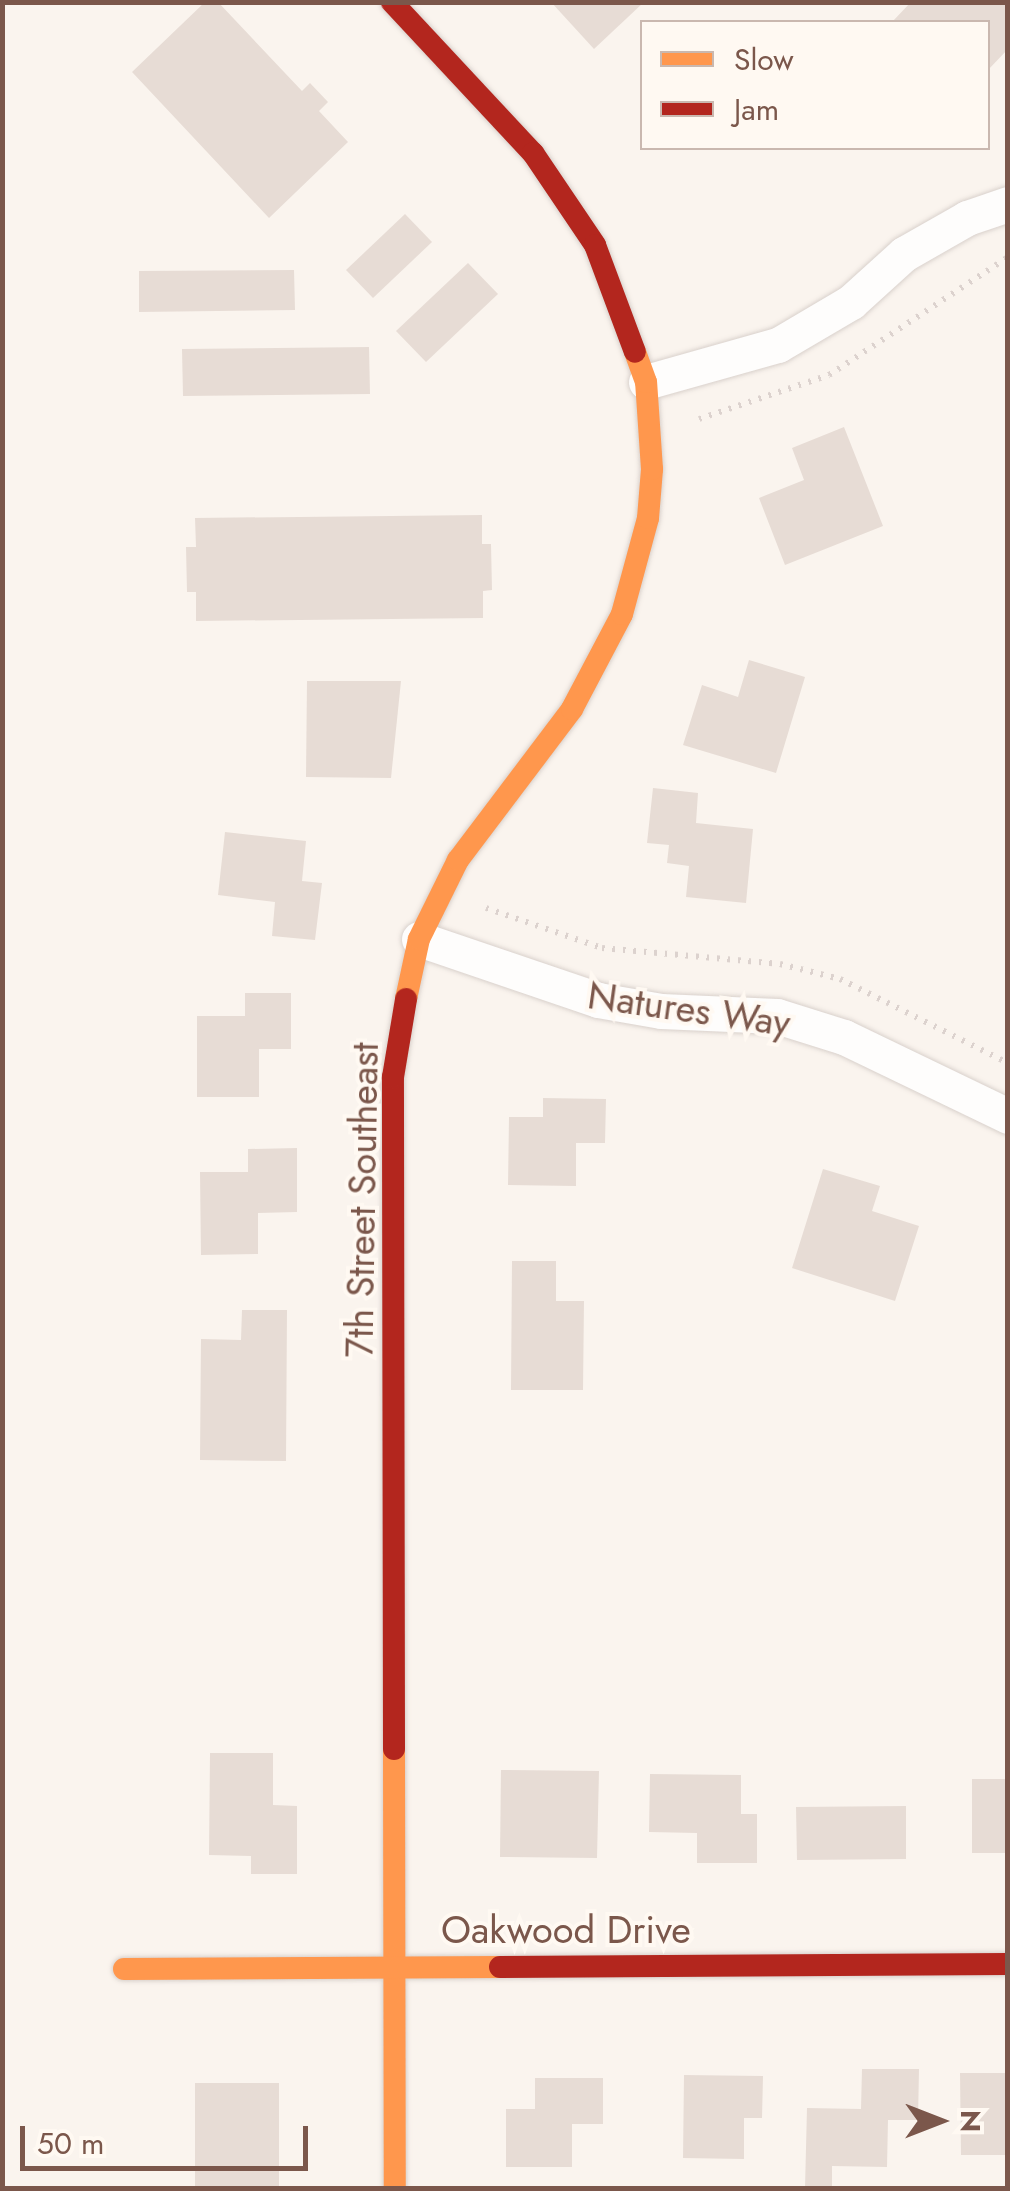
<!DOCTYPE html>
<html>
<head>
<meta charset="utf-8">
<style>
  body { margin:0 }
  #map { position:relative; width:1010px; height:2191px; overflow:hidden; background:#faf4ee; font-family:Jost,sans-serif }
  div>[style] { position:absolute }
  .building>* { inset:0; background:#e7dcd5 }
  .path>* { height:6px; margin-top:-3px; transform-origin:0; background:repeating-linear-gradient(90deg,#dcd2ce 0 2.5px,transparent 0 10.5px) }
  .roads { filter:drop-shadow(0 0 2px #d9d1cc) drop-shadow(0 0 2px #d9d1cc) }
  .street>* { height:35px; margin:-17.5px; padding:0 17.5px; transform-origin:17.5px; border-radius:17.5px; background:#fefdfc }
  .slow>* { height:22px; margin:-11px; padding:0 11px; transform-origin:11px; border-radius:11px; background:#ff974d }
  .jam>* { height:22px; margin:-11px; padding:0 11px; transform-origin:11px; border-radius:11px; background:#b3261e }
  span { translate:-50% -50%; white-space:nowrap; text-align:center; line-height:1.15; -webkit-text-stroke:8px #fff9f2; paint-order:stroke }
  .street-label { font-size:38px; color:#7b574b }
  .frame { position:absolute; inset:0; border:5px solid #7b574b; pointer-events:none }
  .legend { position:absolute; left:640px; top:20px; width:350px; height:130px; box-sizing:border-box; background:#fff9f2; border:2px solid #cab8af; margin:0; padding:12px 18px; list-style:none; font-size:30px; color:#7b574b }
  .legend li { display:flex; align-items:center; gap:20px; height:50px }
  .legend b { width:50px; border:2px solid #cab8af }
  .north { position:absolute; left:890px; top:2071px; width:100px; height:100px; -webkit-text-stroke:8px #fff9f2; paint-order:stroke; rotate:90deg; font-size:28px; font-weight:700; line-height:40px; text-align:center; color:#7b574b }
  .north::after { content:''; display:block; margin:auto; width:35px; height:45px; background:#7b574b; clip-path:polygon(50% 0,100% 100%,50% 72%,0 100%) }
  .scale { position:absolute; left:20px; top:2126px; width:288px; height:45px; box-sizing:border-box; border:5px solid #7b574b; border-top:0; padding-left:12px; font-size:30px; line-height:35px; white-space:nowrap; color:#7b574b; -webkit-text-stroke:8px #fff9f2; paint-order:stroke }
</style>
</head>
<body>
<div id="map">
  <div class="building">
    <i style="clip-path:polygon(205px 2px,218px 2px,302px 91px,310px 83px,328px 102px,319px 111px,348px 142px,269px 218px,132px 72px)"></i>
    <i style="clip-path:polygon(551px 2px,644px 2px,594px 49px)"></i>
    <i style="clip-path:polygon(911px 2px,1008px 2px,1008px 49px,988px 70px,988px 22px,892px 22px)"></i>
    <i style="clip-path:polygon(405px 214px,432px 242px,373px 298px,346px 270px)"></i>
    <i style="clip-path:polygon(468px 263px,498px 294px,426px 362px,396px 331px)"></i>
    <i style="clip-path:polygon(294px 270px,295px 310px,139px 312px,139px 271px)"></i>
    <i style="clip-path:polygon(369px 347px,370px 394px,183px 396px,182px 349px)"></i>
    <i style="clip-path:polygon(844px 427px,883px 526px,785px 565px,759px 498px,804px 480px,792px 448px)"></i>
    <i style="clip-path:polygon(482px 515px,482px 544px,491px 544px,492px 590px,483px 591px,483px 618px,196px 621px,196px 592px,187px 592px,186px 547px,196px 547px,195px 518px)"></i>
    <i style="clip-path:polygon(749px 660px,805px 677px,776px 773px,683px 745px,702px 685px,738px 697px)"></i>
    <i style="clip-path:polygon(307px 681px,401px 681px,391px 778px,306px 777px)"></i>
    <i style="clip-path:polygon(653px 788px,698px 793px,696px 823px,753px 829px,746px 903px,686px 897px,689px 866px,667px 863px,669px 845px,647px 843px)"></i>
    <i style="clip-path:polygon(225px 832px,306px 841px,302px 881px,322px 883px,315px 940px,272px 936px,275px 902px,218px 895px)"></i>
    <i style="clip-path:polygon(245px 993px,291px 993px,291px 1049px,259px 1049px,259px 1097px,197px 1097px,197px 1016px,245px 1016px)"></i>
    <i style="clip-path:polygon(543px 1098px,606px 1099px,605px 1143px,576px 1143px,576px 1186px,508px 1185px,509px 1117px,543px 1117px)"></i>
    <i style="clip-path:polygon(297px 1148px,297px 1212px,258px 1213px,258px 1254px,201px 1255px,200px 1172px,248px 1172px,248px 1149px)"></i>
    <i style="clip-path:polygon(823px 1169px,880px 1186px,872px 1211px,919px 1226px,895px 1301px,792px 1268px)"></i>
    <i style="clip-path:polygon(512px 1261px,556px 1261px,556px 1301px,584px 1301px,583px 1390px,511px 1390px)"></i>
    <i style="clip-path:polygon(242px 1310px,287px 1310px,286px 1461px,200px 1460px,201px 1339px,241px 1340px)"></i>
    <i style="clip-path:polygon(210px 1753px,273px 1753px,273px 1805px,297px 1806px,297px 1874px,251px 1874px,251px 1856px,209px 1855px)"></i>
    <i style="clip-path:polygon(501px 1770px,599px 1771px,597px 1858px,500px 1857px)"></i>
    <i style="clip-path:polygon(650px 1774px,741px 1775px,741px 1814px,757px 1814px,757px 1863px,697px 1863px,697px 1833px,649px 1832px)"></i>
    <i style="clip-path:polygon(972px 1779px,1008px 1779px,1008px 1853px,972px 1853px)"></i>
    <i style="clip-path:polygon(906px 1806px,906px 1859px,797px 1860px,796px 1807px)"></i>
    <i style="clip-path:polygon(862px 2069px,919px 2069px,918px 2120px,888px 2120px,887px 2167px,832px 2166px,832px 2188px,805px 2188px,807px 2108px,861px 2109px)"></i>
    <i style="clip-path:polygon(960px 2073px,1008px 2073px,1008px 2155px,961px 2155px)"></i>
    <i style="clip-path:polygon(684px 2075px,763px 2076px,762px 2118px,744px 2118px,744px 2159px,683px 2158px)"></i>
    <i style="clip-path:polygon(535px 2078px,603px 2078px,603px 2124px,572px 2124px,572px 2167px,506px 2167px,506px 2109px,535px 2109px)"></i>
    <i style="clip-path:polygon(195px 2083px,279px 2083px,279px 2187px,195px 2187px)"></i>
  </div>
  <div class="path">
    <i style="left:699px;top:419px;width:137px;rotate:-18.7deg"></i>
    <i style="left:829px;top:375px;width:214px;rotate:-33.4deg"></i>
    <i style="left:486px;top:908px;width:123px;rotate:19deg"></i>
    <i style="left:602px;top:948px;width:179px;rotate:5.1deg"></i>
    <i style="left:780px;top:964px;width:62px;rotate:14deg"></i>
    <i style="left:840px;top:979px;width:188px;rotate:26.6deg"></i>
  </div>
  <div class="roads">
    <div class="street">
      <i style="left:646px;top:382px;width:137px;rotate:-15.7deg"></i>
      <i style="left:778px;top:345px;width:85px;rotate:-30.5deg"></i>
      <i style="left:851px;top:302px;width:72px;rotate:-42.2deg"></i>
      <i style="left:904px;top:254px;width:73px;rotate:-29.7deg"></i>
      <i style="left:967px;top:218px;width:43px;rotate:-18.9deg"></i>
      <i style="left:419px;top:939px;width:189px;rotate:18.8deg"></i>
      <i style="left:598px;top:1000px;width:64px;rotate:9.9deg"></i>
      <i style="left:661px;top:1011px;width:116px;rotate:2.5deg"></i>
      <i style="left:777px;top:1016px;width:70px;rotate:17.4deg"></i>
      <i style="left:844px;top:1037px;width:182px;rotate:25.7deg"></i>
    </div>
    <div class="slow">
      <i style="left:406px;top:999px;width:61px;rotate:-77.8deg"></i>
      <i style="left:419px;top:939px;width:88px;rotate:-63.7deg"></i>
      <i style="left:458px;top:860px;width:189px;rotate:-52.9deg"></i>
      <i style="left:572px;top:709px;width:107px;rotate:-62.2deg"></i>
      <i style="left:622px;top:614px;width:99px;rotate:-74.8deg"></i>
      <i style="left:648px;top:518px;width:49px;rotate:-85.3deg"></i>
      <i style="left:652px;top:469px;width:87px;rotate:-93.9deg"></i>
      <i style="left:646px;top:382px;width:32px;rotate:-110deg"></i>
      <i style="left:394px;top:1749px;width:439px;rotate:89.9deg"></i>
      <i style="left:124px;top:1969px;width:376px;rotate:-0.3deg"></i>
    </div>
    <div class="jam">
      <i style="left:392px;top:2px;width:207px;rotate:47deg"></i>
      <i style="left:533px;top:153px;width:111px;rotate:56deg"></i>
      <i style="left:595px;top:245px;width:114px;rotate:69.5deg"></i>
      <i style="left:394px;top:1749px;width:672px;rotate:-90.09deg"></i>
      <i style="left:393px;top:1077px;width:79px;rotate:-80.5deg"></i>
      <i style="left:500px;top:1967px;width:508px;rotate:-0.34deg"></i>
    </div>
  </div>
  <div class="street-label">
    <span style="left:689px;top:1009px;rotate:8deg">Natures Way</span>
    <span style="left:362px;top:1200px;rotate:-89deg">7th Street Southeast</span>
    <span style="left:566px;top:1930px">Oakwood Drive</span>
  </div>
  <div class="frame"></div>
  <ul class="legend">
  <li><b style="height:12px;background:#ff974d"></b>Slow</li>
  <li><b style="height:12px;background:#b3261e"></b>Jam</li>
  </ul>
  <div class="north">N</div>
  <div class="scale">50 m</div>
</div>
</body>
</html>
